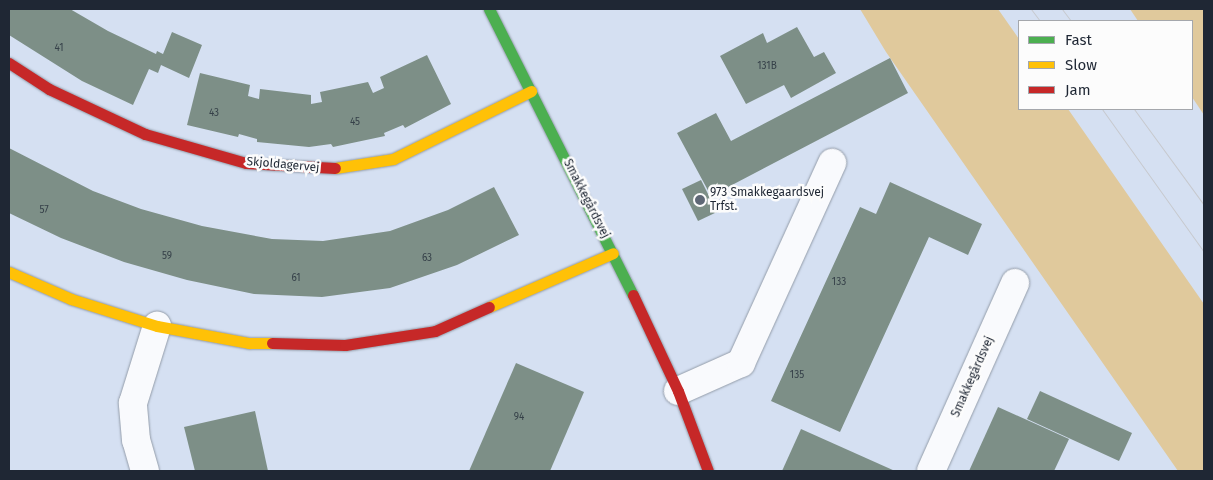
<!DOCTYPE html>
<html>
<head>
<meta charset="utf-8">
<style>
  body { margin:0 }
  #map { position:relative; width:1213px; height:480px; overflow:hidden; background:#d5e0f2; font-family:"Fira Sans",sans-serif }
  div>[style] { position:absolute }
  .green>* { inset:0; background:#e0c99c }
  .building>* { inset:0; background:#7d8f87 }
  .roads { filter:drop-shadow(0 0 1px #939ca9) drop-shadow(0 0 1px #939ca9) }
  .street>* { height:28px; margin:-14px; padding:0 14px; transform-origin:14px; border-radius:14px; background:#f9fafd }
  .fast>* { height:11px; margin:-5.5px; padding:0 5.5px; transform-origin:5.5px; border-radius:5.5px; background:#4caf50 }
  .slow>* { height:11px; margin:-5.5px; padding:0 5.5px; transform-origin:5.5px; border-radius:5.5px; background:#ffc107 }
  .jam>* { height:11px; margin:-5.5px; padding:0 5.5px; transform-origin:5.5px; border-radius:5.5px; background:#c62828 }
  .tram>* { height:1px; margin:-0.5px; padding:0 0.5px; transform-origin:0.5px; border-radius:0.5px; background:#c7c9ce }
  .dots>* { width:14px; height:14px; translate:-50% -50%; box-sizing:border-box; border:2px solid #fcfcfc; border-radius:50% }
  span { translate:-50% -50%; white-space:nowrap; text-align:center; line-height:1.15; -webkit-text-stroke:5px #fcfcfc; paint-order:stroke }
  .number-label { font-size:10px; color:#364149 }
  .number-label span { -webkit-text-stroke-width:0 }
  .street-label { font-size:12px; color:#1f2734 }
  .poi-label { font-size:12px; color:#1f2734 }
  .left { translate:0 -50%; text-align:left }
  .frame { position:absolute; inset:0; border:10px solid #1f2734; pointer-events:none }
  .legend { position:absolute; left:1018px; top:20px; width:175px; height:90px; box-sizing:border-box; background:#fcfcfc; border:1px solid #a4a7ac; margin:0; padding:6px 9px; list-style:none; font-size:15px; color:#1f2734 }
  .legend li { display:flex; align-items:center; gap:10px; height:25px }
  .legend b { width:25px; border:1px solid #a4a7ac }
</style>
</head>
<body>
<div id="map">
  <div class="green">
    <i style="clip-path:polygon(860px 9px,998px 9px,1019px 39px,1019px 109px,1068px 109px,1204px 304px,1204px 471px,1178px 471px,886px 52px)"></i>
    <i style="clip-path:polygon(1130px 9px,1204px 9px,1204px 115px,1192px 97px,1192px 21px,1138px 21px)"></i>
  </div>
  <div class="building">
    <i style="clip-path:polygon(9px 9px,70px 9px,108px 31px,156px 54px,157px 51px,163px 54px,172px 32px,202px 45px,189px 78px,161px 65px,158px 73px,149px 69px,133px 105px,82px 81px,9px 35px)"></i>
    <i style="clip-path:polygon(797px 27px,814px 57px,824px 52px,836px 73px,791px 98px,784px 85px,746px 104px,720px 56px,763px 33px,767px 43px)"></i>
    <i style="clip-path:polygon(427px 55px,451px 104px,405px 128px,403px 125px,384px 133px,385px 136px,333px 147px,331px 144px,309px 147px,257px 142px,257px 139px,239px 134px,238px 137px,187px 125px,200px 73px,250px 85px,248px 96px,259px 99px,260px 89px,311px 95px,311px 104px,322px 102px,320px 92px,368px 82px,373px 93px,384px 88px,380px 77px)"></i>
    <i style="clip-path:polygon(890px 58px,908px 93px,711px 196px,677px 133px,716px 113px,731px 141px)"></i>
    <i style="clip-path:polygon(9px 148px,93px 191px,141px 209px,202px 226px,272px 239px,323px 241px,390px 231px,448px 210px,494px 187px,519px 235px,457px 265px,390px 288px,322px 297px,254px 294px,187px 280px,124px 262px,61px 238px,9px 213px)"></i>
    <i style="clip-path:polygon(701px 180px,717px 212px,698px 221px,682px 189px)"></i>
    <i style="clip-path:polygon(890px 182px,982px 224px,968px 255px,929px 237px,840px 432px,771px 401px,860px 207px,876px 214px)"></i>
    <i style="clip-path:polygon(516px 363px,584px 392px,550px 471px,469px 471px)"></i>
    <i style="clip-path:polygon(1040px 391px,1132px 433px,1119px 461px,1027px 419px)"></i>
    <i style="clip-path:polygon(998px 407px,1069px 439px,1054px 471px,969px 471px)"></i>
    <i style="clip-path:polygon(255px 411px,268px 471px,195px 471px,184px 427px)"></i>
    <i style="clip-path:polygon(801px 429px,895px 471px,782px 471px)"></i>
  </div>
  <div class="roads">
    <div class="street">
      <i style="left:678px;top:391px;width:69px;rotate:-24deg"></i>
      <i style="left:741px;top:363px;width:220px;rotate:-65.5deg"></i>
      <i style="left:145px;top:471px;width:32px;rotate:-106deg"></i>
      <i style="left:136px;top:440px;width:37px;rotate:-95deg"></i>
      <i style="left:133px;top:403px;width:81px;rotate:-72.7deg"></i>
      <i style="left:931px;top:471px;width:206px;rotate:-65.9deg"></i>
    </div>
    <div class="fast">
      <i style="left:489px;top:9px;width:320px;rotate:63.3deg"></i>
    </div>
    <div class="slow">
      <i style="left:335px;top:168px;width:59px;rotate:-8.8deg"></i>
      <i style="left:393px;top:159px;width:154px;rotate:-26.2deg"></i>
      <i style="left:9px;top:272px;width:68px;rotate:23.5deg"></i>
      <i style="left:71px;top:299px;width:90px;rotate:17.4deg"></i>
      <i style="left:157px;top:326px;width:94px;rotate:10.5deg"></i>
      <i style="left:249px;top:343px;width:23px"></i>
      <i style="left:489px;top:307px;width:135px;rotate:-23.5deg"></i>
    </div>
    <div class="jam">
      <i style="left:9px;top:63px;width:48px;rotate:33deg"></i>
      <i style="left:49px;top:89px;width:106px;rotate:25.1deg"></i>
      <i style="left:145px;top:134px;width:105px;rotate:16deg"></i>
      <i style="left:246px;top:163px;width:89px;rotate:3.2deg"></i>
      <i style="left:633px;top:295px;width:106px;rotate:64.9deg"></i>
      <i style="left:678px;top:391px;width:85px;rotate:69.4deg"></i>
      <i style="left:272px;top:343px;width:73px;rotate:1.6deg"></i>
      <i style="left:345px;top:345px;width:91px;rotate:-8.8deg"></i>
      <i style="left:435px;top:331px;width:59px;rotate:-24deg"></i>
    </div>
  </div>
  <div class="tram">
    <i style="left:1031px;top:9px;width:15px;rotate:53deg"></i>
    <i style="left:1062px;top:9px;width:15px;rotate:53deg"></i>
    <i style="left:1102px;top:109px;width:176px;rotate:54.5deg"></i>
    <i style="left:1134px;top:109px;width:119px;rotate:53.9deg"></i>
  </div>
  <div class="dots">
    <i style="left:700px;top:200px;background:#5f6876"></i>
  </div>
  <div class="number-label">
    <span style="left:59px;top:49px">41</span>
    <span style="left:767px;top:67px">131B</span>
    <span style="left:214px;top:114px">43</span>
    <span style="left:355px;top:123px">45</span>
    <span style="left:44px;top:211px">57</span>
    <span style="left:167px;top:257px">59</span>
    <span style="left:427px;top:259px">63</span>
    <span style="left:296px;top:279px">61</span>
    <span style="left:839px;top:283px">133</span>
    <span style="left:797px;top:376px">135</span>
    <span style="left:519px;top:418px">94</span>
  </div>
  <div class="street-label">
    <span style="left:283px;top:165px;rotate:5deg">Skjoldagervej</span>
    <span style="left:586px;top:199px;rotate:63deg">Smakkegårdsvej</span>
    <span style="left:973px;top:377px;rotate:-66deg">Smakkegårdsvej</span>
  </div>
  <div class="poi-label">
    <span class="left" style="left:710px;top:200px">973 Smakkegaardsvej<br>Trfst.</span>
  </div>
  <div class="frame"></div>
  <ul class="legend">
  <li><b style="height:6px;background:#4caf50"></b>Fast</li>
  <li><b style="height:6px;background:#ffc107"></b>Slow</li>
  <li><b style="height:6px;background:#c62828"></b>Jam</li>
  </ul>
</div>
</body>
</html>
